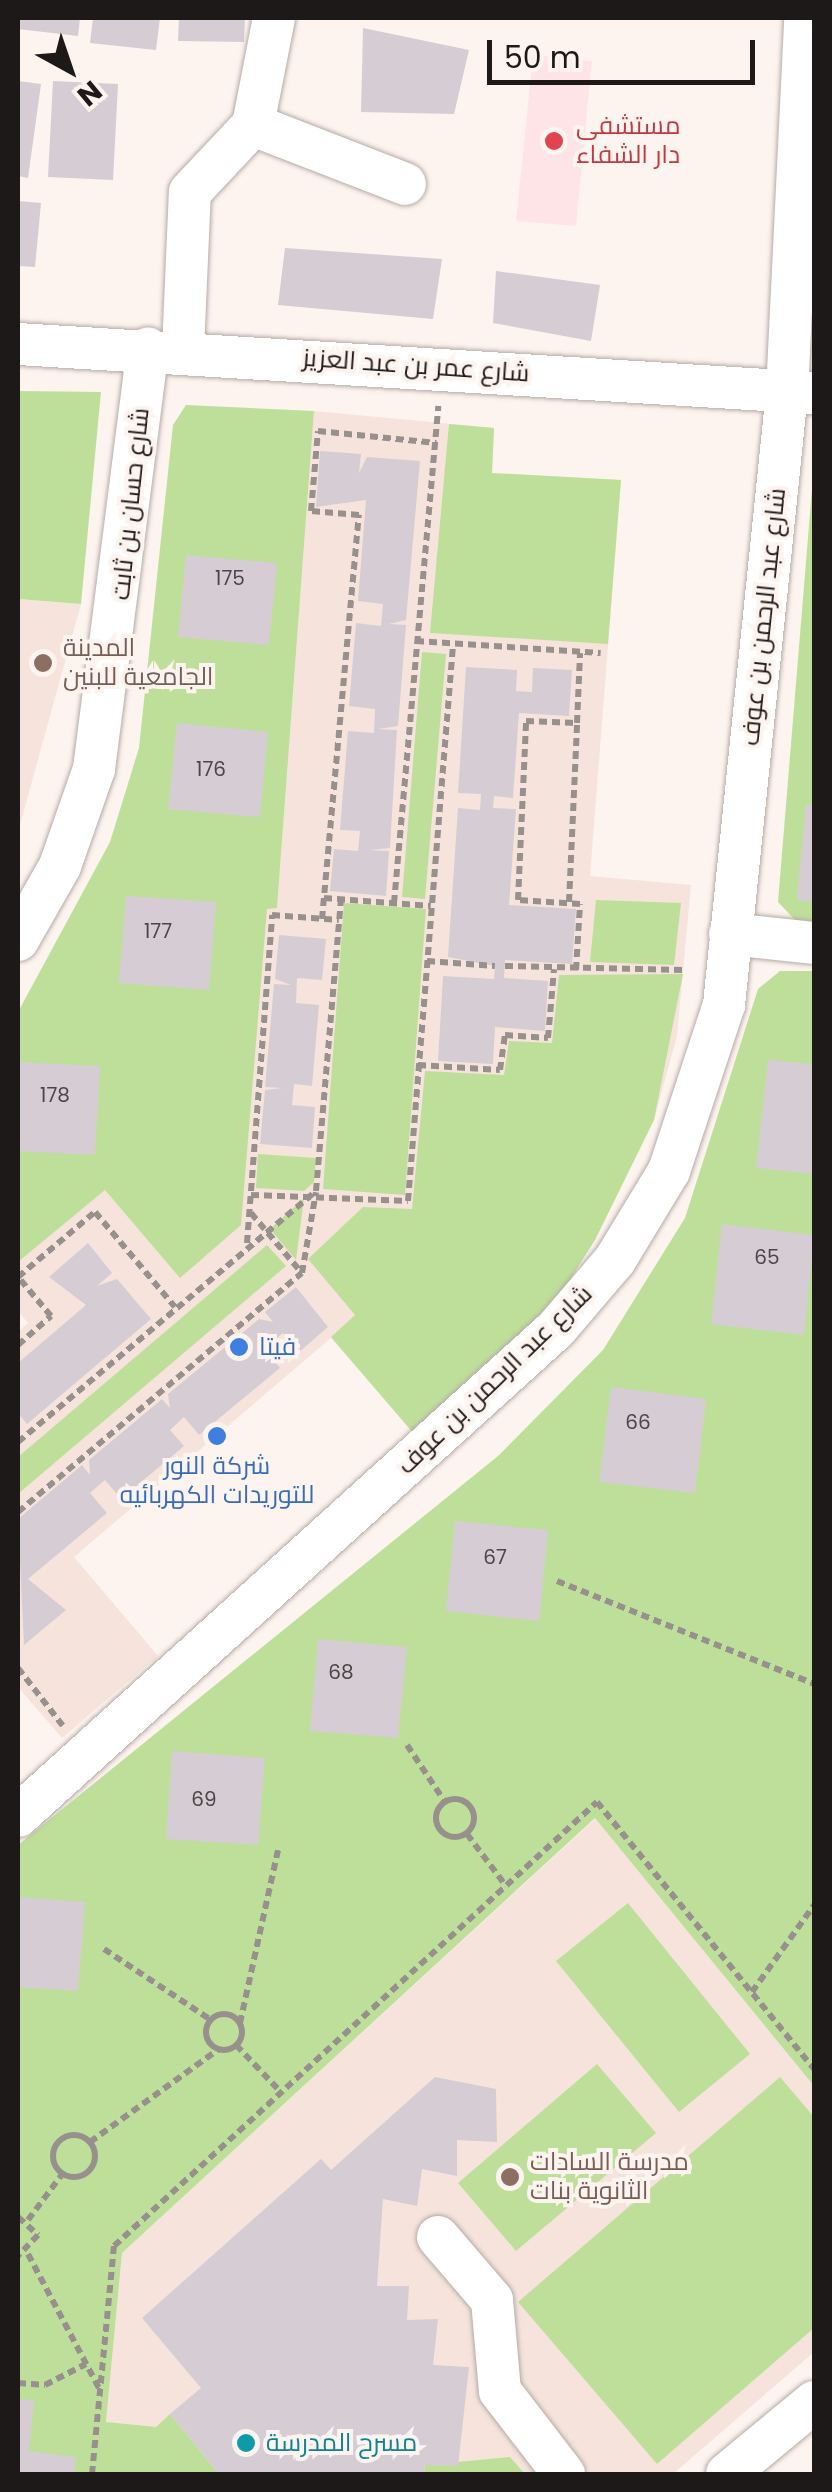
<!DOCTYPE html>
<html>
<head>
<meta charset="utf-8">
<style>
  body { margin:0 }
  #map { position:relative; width:832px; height:2492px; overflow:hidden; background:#fdf3ef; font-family:Poppins,Cairo,sans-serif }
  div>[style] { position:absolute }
  .built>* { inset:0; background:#f6e4dc }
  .medical>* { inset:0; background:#ffe4e7 }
  .green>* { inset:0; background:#bedf99 }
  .building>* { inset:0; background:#d5cdd3 }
  .path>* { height:6px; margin-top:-3px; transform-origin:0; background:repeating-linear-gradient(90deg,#97908d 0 8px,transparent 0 13px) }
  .path>.ring { margin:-3px; padding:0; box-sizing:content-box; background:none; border:6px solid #97908d; border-radius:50% }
  .roads { filter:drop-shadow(0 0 2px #b5aba7) drop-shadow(0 0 2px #b5aba7) }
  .minor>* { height:42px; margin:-21px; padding:0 21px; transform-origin:21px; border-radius:21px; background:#fff }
  .dots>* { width:28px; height:28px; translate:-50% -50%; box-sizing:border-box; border:5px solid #fdf3ef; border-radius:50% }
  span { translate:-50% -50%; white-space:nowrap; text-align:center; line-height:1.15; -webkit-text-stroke:8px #fdf3ef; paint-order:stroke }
  .number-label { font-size:20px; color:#4b4647 }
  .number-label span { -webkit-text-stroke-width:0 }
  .health-label { font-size:25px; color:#be3a42 }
  .left { translate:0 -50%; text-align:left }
  .street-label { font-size:25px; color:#1d1918 }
  .education-label { font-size:25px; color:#785e54 }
  .shop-label { font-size:25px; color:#366cbe }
  .culture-label { font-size:25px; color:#0d838f }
  .frame { position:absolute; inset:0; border:20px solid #1d1918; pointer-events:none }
  .north { position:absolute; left:20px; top:20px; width:100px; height:100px; -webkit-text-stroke:8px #fdf3ef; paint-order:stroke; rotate:140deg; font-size:28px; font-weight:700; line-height:40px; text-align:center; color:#1d1918 }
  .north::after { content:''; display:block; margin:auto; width:35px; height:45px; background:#1d1918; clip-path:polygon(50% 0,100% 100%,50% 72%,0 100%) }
  .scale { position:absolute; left:487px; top:40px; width:268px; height:45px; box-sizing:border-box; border:5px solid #1d1918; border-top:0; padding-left:12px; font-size:30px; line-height:35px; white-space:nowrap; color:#1d1918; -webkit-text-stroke:8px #fdf3ef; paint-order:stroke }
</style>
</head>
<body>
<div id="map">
  <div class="built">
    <i style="clip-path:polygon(314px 411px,494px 428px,492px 473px,621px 480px,590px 876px,691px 885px,677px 1036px,654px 1120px,595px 1240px,415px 1435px,331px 1338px,74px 1557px,158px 1656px,62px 1738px,18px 1687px,18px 1332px,28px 1323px,18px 1311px,18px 1262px,105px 1189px,180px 1277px,267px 908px,277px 907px)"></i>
    <i style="clip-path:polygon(18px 599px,81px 604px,18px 832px)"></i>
    <i style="clip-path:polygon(596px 1818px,814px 2086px,814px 2352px,673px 2474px,101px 2474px,122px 2253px)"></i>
  </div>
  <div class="medical">
    <i style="clip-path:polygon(533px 55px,592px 61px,576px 226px,516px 221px)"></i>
  </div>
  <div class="green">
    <i style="clip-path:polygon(18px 391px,101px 392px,81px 604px,18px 599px)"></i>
    <i style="clip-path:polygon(186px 405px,314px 411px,277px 908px,267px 909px,241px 1225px,180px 1278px,105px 1190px,18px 1262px,18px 1012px,110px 842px,139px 748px,173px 425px)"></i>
    <i style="clip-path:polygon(449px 424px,494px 428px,492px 473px,621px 480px,608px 644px,430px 633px)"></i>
    <i style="clip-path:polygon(814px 465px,814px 923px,796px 921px,778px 902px)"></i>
    <i style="clip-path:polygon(422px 652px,446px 654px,425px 899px,402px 897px)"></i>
    <i style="clip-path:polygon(596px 900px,681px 903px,674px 965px,590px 962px)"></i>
    <i style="clip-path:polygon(344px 903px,426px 909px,405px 1195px,323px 1189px)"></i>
    <i style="clip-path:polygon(780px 971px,814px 971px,814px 2086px,595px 1818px,122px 2253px,106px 2422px,156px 2427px,170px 2414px,219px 2474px,18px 2474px,18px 1845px,498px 1456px,603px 1350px,685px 1218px,758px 989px)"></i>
    <i style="clip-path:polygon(683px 974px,654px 1120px,595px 1240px,561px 1294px,415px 1435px,331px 1337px,355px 1315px,308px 1259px,363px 1207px,412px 1209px,425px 1071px,504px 1075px,509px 1041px,552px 1043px,559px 975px)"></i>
    <i style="clip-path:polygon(258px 1154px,316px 1158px,314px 1182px,304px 1191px,256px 1188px)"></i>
    <i style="clip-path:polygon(304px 1198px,296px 1260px,270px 1229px)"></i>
    <i style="clip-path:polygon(267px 1245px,286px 1266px,18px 1494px,18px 1457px)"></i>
    <i style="clip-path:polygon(628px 1903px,750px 2054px,679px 2112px,556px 1961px)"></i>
    <i style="clip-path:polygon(597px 2064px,656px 2133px,516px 2251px,458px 2183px)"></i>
    <i style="clip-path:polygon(780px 2077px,814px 2117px,814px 2328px,657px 2464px,518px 2302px)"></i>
    <i style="clip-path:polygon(510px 2457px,525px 2474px,424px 2474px,425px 2465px)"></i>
  </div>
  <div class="building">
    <i style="clip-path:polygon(18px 18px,80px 18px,78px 36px,18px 29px)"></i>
    <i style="clip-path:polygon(93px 18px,160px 18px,156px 50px,90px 43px)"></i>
    <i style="clip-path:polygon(179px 18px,245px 18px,244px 42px,178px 41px)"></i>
    <i style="clip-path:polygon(363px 28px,469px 50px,454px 114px,361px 112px)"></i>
    <i style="clip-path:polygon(18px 81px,41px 84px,28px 178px,18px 176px)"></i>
    <i style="clip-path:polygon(53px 81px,118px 84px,113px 180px,48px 177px)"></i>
    <i style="clip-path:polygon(18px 201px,41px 203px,35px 267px,18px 266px)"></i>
    <i style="clip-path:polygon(285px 248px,442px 259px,433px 319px,278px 305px)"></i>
    <i style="clip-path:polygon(496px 271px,600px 285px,591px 341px,493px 323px)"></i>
    <i style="clip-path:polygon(320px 451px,361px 454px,359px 473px,367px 457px,420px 461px,406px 620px,389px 624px,406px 625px,398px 726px,378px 729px,397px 730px,390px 848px,370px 850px,389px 851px,386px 896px,330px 891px,334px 849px,358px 851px,360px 831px,340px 830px,348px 731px,374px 733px,375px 709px,349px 706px,356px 623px,381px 626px,383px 604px,358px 601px,366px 500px,316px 507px)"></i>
    <i style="clip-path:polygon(186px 555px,277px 563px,269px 645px,178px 637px)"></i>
    <i style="clip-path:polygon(466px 667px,517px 670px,516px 691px,532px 692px,533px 668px,572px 670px,569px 716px,519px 713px,513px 798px,494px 796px,493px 808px,516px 809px,509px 905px,576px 909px,572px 964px,505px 960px,504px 978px,548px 981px,545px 1031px,495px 1027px,493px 1064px,438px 1061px,443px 976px,494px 979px,495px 966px,448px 957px,458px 808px,480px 810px,481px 794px,458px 793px)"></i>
    <i style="clip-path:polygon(177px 723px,268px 732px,260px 817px,168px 809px)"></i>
    <i style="clip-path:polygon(806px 804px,814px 805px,814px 902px,797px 900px)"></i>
    <i style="clip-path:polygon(126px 896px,216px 902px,209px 990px,119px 983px)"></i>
    <i style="clip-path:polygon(279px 935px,326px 939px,322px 980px,297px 978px,296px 1003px,319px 1005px,312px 1086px,294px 1084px,292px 1105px,315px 1107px,312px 1148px,260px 1144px,265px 1090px,282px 1088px,265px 1087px,274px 984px,291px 985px,275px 979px)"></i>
    <i style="clip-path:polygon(768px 1060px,814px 1064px,814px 1174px,756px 1168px)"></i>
    <i style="clip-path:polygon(18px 1062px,100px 1066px,95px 1155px,18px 1151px)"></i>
    <i style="clip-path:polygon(722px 1224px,814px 1235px,804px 1335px,711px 1324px)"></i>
    <i style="clip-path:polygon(88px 1243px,112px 1273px,97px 1286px,117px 1279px,151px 1319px,27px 1424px,18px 1413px,18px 1363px,86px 1305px,49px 1277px)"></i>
    <i style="clip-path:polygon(296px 1287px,328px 1327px,299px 1352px,283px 1333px,264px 1348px,280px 1368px,199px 1435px,184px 1417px,170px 1430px,184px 1446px,121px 1499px,105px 1480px,90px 1493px,107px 1513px,28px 1579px,66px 1610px,24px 1645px,18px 1519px,82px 1465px,90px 1475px,89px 1460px,162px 1399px,170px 1408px,168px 1394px,259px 1319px,273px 1322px,265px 1312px)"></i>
    <i style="clip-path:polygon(611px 1387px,706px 1399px,695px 1493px,599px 1482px)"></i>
    <i style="clip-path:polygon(455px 1521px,548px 1530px,539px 1621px,446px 1611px)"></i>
    <i style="clip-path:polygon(318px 1639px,407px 1647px,398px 1738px,310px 1731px)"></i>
    <i style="clip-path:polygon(172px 1751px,265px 1758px,258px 1845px,166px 1839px)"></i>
    <i style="clip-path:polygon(18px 1897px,85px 1902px,78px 1991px,18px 1987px)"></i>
    <i style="clip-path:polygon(435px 2077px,496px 2089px,497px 2142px,457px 2140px,457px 2176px,422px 2169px,417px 2206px,383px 2199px,377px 2286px,409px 2286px,407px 2320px,438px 2319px,433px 2365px,469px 2367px,458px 2466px,425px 2465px,424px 2474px,219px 2474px,170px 2414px,201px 2388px,142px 2318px,321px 2159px,331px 2170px)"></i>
    <i style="clip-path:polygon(18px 2399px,34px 2401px,29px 2451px,76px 2457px,74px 2474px,18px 2474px)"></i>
  </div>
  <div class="path">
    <i style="left:416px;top:641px;width:185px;rotate:3.7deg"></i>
    <i style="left:324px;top:898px;width:107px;rotate:4.3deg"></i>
    <i style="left:569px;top:902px;width:179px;rotate:-87.4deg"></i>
    <i style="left:394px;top:903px;width:499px;rotate:-84.9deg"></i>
    <i style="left:322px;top:919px;width:406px;rotate:-84.8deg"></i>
    <i style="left:359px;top:515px;width:48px;rotate:-175.2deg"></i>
    <i style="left:311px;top:511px;width:80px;rotate:-85deg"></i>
    <i style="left:318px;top:431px;width:119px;rotate:5.8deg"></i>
    <i style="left:427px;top:961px;width:68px;rotate:4.2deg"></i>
    <i style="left:505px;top:966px;width:178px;rotate:1.3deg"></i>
    <i style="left:576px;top:970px;width:66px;rotate:-86.5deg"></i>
    <i style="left:580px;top:904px;width:62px;rotate:-176.3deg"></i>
    <i style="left:518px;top:900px;width:179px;rotate:-87.4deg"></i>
    <i style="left:526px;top:721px;width:51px;rotate:2.2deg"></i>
    <i style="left:577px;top:723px;width:70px;rotate:-87.5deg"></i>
    <i style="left:418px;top:1065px;width:82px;rotate:3.5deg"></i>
    <i style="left:500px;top:1070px;width:35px;rotate:-82deg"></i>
    <i style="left:505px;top:1035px;width:43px;rotate:4deg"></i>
    <i style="left:548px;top:1038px;width:69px;rotate:-85deg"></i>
    <i style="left:251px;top:1195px;width:157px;rotate:2.2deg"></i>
    <i style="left:408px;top:1201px;width:558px;rotate:-85.37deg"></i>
    <i style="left:251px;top:1213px;width:77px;rotate:49.7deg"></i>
    <i style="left:247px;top:1243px;width:329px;rotate:-85.6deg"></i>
    <i style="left:272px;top:915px;width:67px;rotate:4.3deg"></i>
    <i style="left:18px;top:1345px;width:44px;rotate:-41.3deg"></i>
    <i style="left:51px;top:1316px;width:51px;rotate:-130.2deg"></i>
    <i style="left:18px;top:1277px;width:101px;rotate:-40.2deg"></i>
    <i style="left:95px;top:1212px;width:124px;rotate:49.9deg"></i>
    <i style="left:18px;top:1442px;width:390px;rotate:-40.1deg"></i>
    <i style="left:316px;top:1191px;width:293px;rotate:-85.1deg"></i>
    <i style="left:18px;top:1512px;width:371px;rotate:-40.1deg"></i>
    <i style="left:302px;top:1273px;width:82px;rotate:-80.2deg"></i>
    <i style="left:557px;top:1581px;width:277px;rotate:21.8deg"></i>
    <i style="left:18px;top:1668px;width:73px;rotate:52.2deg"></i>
    <i style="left:407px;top:1745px;width:69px;rotate:56.3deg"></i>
    <i class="ring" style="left:436px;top:1799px;width:32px;height:32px"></i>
    <i style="left:467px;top:1834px;width:65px;rotate:53.1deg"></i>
    <i style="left:104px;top:1949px;width:128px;rotate:33.6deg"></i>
    <i style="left:752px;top:1992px;width:107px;rotate:-54.5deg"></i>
    <i class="ring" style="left:206px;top:2014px;width:30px;height:30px"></i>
    <i style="left:240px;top:2023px;width:177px;rotate:-77.6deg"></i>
    <i style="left:236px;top:2045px;width:62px;rotate:46.3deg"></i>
    <i class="ring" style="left:53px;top:2135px;width:36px;height:36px"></i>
    <i style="left:90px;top:2142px;width:159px;rotate:-35.8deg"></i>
    <i style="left:18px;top:2217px;width:27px;rotate:42deg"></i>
    <i style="left:38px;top:2235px;width:29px;rotate:134deg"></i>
    <i style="left:28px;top:2220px;width:59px;rotate:-53.3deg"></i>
    <i style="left:28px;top:2254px;width:154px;rotate:62.1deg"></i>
    <i style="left:18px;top:2383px;width:27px;rotate:4deg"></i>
    <i style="left:45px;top:2385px;width:46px;rotate:-27.1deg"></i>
    <i style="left:92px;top:2474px;width:229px;rotate:-84.5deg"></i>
    <i style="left:114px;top:2246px;width:656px;rotate:-42.59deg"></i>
    <i style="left:597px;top:1802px;width:344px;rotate:50.9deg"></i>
  </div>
  <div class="roads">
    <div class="minor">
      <i style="left:253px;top:125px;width:163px;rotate:21.2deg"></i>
      <i style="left:18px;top:344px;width:798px;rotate:3.52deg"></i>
      <i style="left:183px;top:350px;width:158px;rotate:-87.5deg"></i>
      <i style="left:190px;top:192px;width:92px;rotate:-46.8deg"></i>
      <i style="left:253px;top:125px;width:109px;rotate:-78.9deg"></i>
      <i style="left:730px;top:934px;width:84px;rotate:6.1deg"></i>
      <i style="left:18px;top:940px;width:85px;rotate:-60.4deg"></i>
      <i style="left:60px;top:866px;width:103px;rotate:-70.7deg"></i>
      <i style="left:94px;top:769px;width:424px;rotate:-82.7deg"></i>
      <i style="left:18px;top:1816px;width:726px;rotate:-42.15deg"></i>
      <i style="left:556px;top:1329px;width:91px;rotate:-49.5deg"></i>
      <i style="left:615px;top:1260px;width:104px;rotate:-58.8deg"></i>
      <i style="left:669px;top:1171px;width:175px;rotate:-71.7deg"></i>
      <i style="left:724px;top:1005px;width:616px;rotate:-84.13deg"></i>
      <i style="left:787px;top:392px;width:374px;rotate:-87.2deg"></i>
      <i style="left:438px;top:2237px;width:83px;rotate:49.4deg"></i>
      <i style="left:492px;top:2300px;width:91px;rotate:85deg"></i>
      <i style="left:500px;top:2391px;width:105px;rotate:52.4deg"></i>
      <i style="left:727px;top:2474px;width:113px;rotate:-39.6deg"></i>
    </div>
  </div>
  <div class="dots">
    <i style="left:554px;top:141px;background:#e0444e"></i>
    <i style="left:43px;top:663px;background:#8d6e63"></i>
    <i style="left:239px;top:1347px;background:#3f7fe0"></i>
    <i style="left:217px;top:1436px;background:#3f7fe0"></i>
    <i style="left:510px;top:2177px;background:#8d6e63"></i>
    <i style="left:246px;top:2443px;background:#0f9aa8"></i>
  </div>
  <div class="number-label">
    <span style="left:230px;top:578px">175</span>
    <span style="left:211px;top:769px">176</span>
    <span style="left:158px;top:931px">177</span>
    <span style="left:55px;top:1095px">178</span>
    <span style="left:767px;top:1257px">65</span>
    <span style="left:638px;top:1422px">66</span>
    <span style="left:495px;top:1557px">67</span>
    <span style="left:341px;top:1672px">68</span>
    <span style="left:204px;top:1799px">69</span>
  </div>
  <div class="health-label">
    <span class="left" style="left:576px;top:141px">مستشفى<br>دار الشفاء</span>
  </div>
  <div class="street-label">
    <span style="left:416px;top:366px;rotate:4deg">شارع عمر بن عبد العزيز</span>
    <span style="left:131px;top:504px;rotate:-84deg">شارع حسان بن ثابت</span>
    <span style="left:764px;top:617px;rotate:-84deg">شارع عبد الرحمن بن عوف</span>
    <span style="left:495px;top:1380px;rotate:-44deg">شارع عبد الرحمن بن عوف</span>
  </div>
  <div class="education-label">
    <span class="left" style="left:63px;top:663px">المدينة<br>الجامعية للبنين</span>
    <span class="left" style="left:530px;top:2177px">مدرسة السادات<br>الثانوية بنات</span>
  </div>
  <div class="shop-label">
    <span class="left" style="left:259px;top:1347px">فيتا</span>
    <span style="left:217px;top:1481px">شركة النور<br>للتوريدات الكهربائيه</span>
  </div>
  <div class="culture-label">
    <span class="left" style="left:266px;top:2443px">مسرح المدرسة</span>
  </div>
  <div class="frame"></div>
  <div class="north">N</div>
  <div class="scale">50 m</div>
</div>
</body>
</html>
